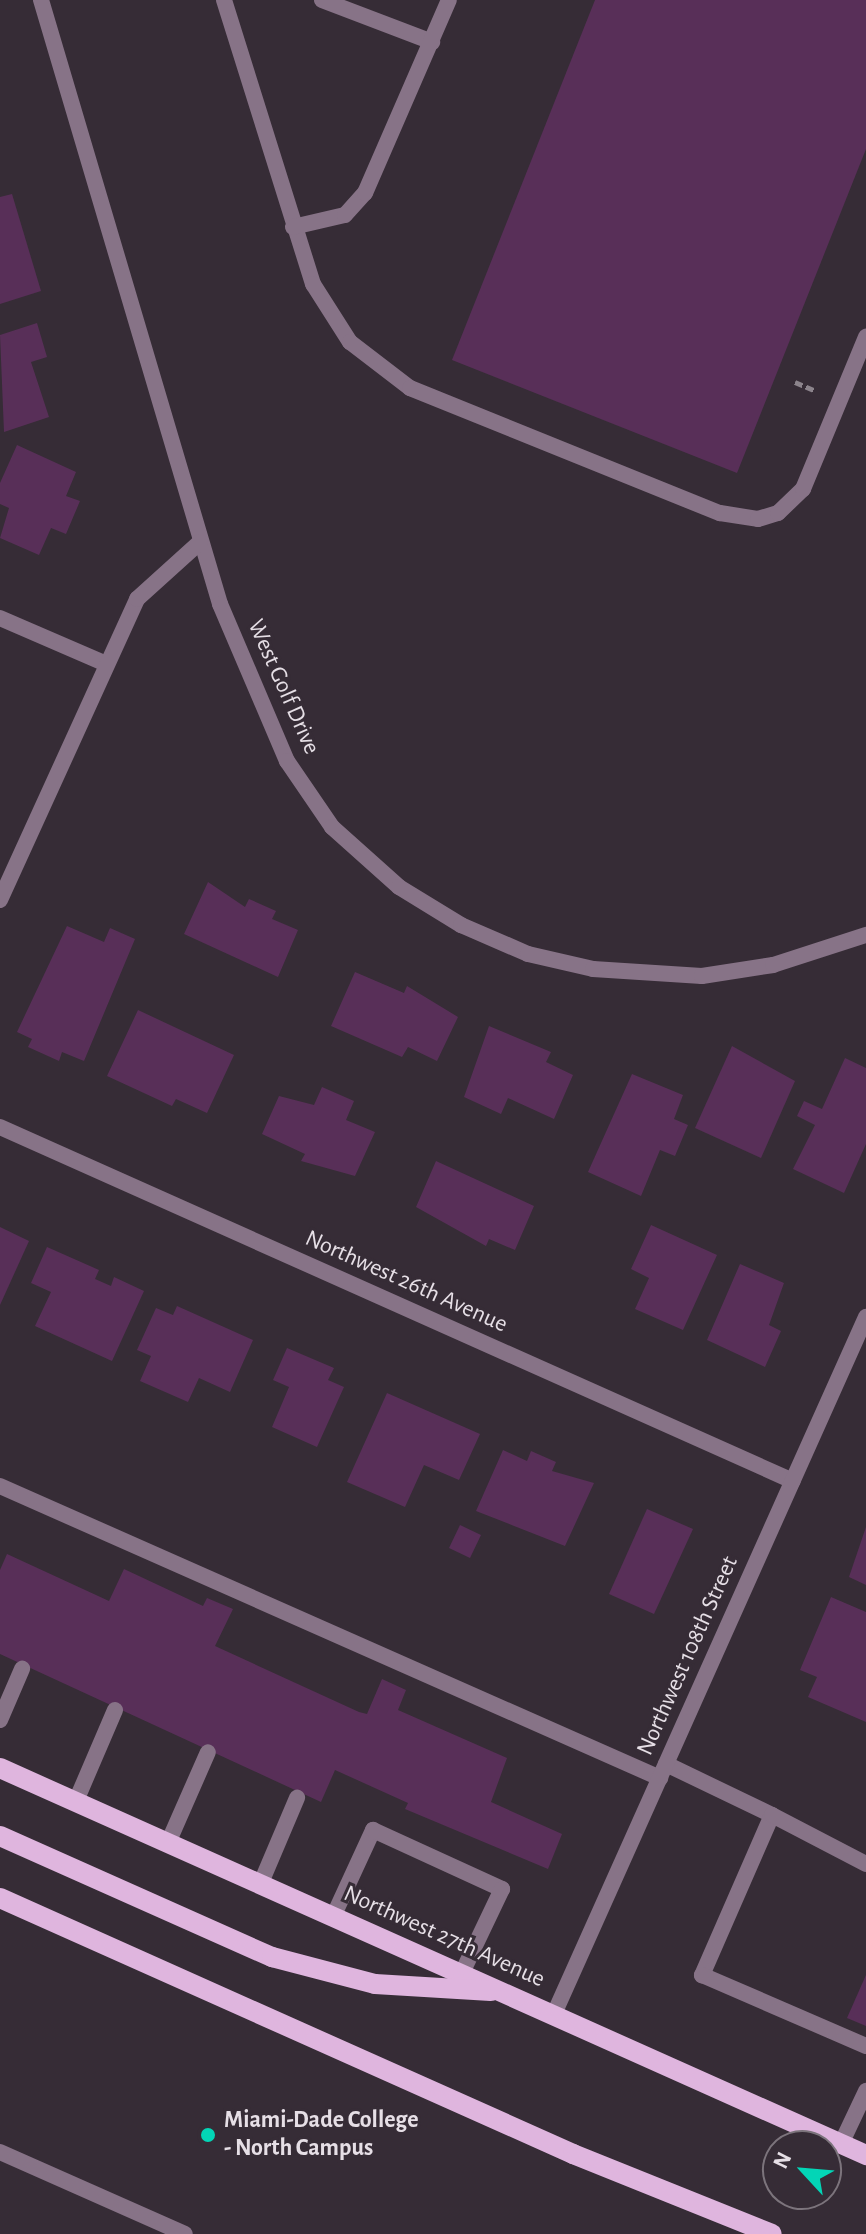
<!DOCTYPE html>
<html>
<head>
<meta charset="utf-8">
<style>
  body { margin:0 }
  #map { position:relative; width:866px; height:2234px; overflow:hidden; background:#362c36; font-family:"Alegreya Sans",sans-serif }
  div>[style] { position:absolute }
  .building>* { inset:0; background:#582f58 }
  .path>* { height:5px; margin-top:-2.5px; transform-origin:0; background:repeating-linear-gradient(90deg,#8c848c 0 8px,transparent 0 12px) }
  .service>* { height:16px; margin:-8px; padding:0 8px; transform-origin:8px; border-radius:8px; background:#877387 }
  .minor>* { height:16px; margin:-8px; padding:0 8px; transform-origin:8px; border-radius:8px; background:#877387 }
  .primary>* { height:20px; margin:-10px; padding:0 10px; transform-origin:10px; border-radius:10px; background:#dfb5de }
  .dots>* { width:22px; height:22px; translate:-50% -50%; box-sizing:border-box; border:4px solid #362c36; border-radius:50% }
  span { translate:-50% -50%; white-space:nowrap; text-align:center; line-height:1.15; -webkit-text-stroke:6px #362c36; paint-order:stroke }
  .street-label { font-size:24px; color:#e6dfe6 }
  .poi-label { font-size:24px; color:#e6dfe6; font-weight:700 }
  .left { translate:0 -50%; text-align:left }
  .north { position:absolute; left:762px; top:2130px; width:80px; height:80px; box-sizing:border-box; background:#362c36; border:2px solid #7c747c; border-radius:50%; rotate:296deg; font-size:22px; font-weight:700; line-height:32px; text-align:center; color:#e6dfe6 }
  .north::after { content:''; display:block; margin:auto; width:28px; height:36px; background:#03d5b6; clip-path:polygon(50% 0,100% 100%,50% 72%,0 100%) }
</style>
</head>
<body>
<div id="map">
  <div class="building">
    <i style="clip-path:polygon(595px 0,866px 0,866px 149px,737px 473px,452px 360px)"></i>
    <i style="clip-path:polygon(12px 194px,41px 291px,0 304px,0 197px)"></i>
    <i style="clip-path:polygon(37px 323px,47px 357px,31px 362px,49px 417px,4px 432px,0 335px)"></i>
    <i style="clip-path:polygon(17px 445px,76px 472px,66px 496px,80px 501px,66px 534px,51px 528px,39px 555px,0 538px,9px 508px,0 504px,0 483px)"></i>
    <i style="clip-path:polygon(208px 882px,245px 907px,249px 899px,276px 911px,272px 919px,298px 930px,278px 977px,184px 934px)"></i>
    <i style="clip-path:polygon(67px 926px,104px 942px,110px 928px,135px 939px,84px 1061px,62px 1052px,59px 1061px,28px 1047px,32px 1039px,17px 1032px)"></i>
    <i style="clip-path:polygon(355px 972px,404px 993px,407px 986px,458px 1017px,437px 1061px,408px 1047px,402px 1057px,331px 1026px)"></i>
    <i style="clip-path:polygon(138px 1010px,234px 1055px,207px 1113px,176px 1099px,172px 1106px,107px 1076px)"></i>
    <i style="clip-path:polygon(489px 1026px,551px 1052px,546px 1062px,573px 1075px,554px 1119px,508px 1098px,501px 1114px,464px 1097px)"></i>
    <i style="clip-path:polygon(732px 1046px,795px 1081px,761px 1158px,695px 1128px)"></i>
    <i style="clip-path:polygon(845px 1058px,866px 1068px,866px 1144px,844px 1193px,793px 1169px,815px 1125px,797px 1116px,804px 1101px,822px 1109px)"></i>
    <i style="clip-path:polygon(632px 1074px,683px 1095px,674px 1119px,688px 1125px,675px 1156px,660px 1150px,641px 1196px,588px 1172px)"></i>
    <i style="clip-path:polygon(322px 1087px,354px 1101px,346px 1120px,375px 1132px,355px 1176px,301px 1161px,305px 1154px,262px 1134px,279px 1096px,314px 1105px)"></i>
    <i style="clip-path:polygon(436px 1161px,534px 1206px,515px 1250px,489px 1239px,486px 1246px,416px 1207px)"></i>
    <i style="clip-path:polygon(651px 1225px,717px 1255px,683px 1330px,635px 1309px,649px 1278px,631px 1269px)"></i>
    <i style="clip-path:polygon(0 1227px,29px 1241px,0 1305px)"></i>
    <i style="clip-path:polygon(47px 1247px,99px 1270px,95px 1279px,111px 1286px,114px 1277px,144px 1291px,112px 1361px,35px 1326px,51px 1292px,31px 1283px)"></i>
    <i style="clip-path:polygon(740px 1264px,784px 1283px,769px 1325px,781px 1331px,765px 1367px,707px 1340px)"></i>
    <i style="clip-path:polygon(177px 1306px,253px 1340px,230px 1392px,199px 1378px,188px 1402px,140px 1381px,151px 1356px,137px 1350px,156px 1308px,173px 1315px)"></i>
    <i style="clip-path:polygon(287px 1348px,334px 1368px,328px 1380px,344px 1387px,317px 1447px,272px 1427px,289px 1387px,273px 1380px)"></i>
    <i style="clip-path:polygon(387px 1393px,480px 1434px,459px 1480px,424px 1465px,405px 1507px,347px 1482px)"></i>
    <i style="clip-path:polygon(503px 1450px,527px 1461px,531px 1451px,556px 1462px,552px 1471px,594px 1483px,565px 1546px,476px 1511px)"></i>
    <i style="clip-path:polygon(647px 1509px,693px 1529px,654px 1614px,609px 1594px)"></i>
    <i style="clip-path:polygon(460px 1525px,481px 1535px,470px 1558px,449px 1548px)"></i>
    <i style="clip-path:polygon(866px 1527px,866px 1585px,849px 1577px)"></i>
    <i style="clip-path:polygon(7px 1554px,109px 1601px,124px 1569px,203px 1606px,207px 1598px,233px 1609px,215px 1646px,359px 1712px,367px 1714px,382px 1679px,406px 1690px,398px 1710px,507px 1758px,491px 1802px,562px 1834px,548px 1869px,405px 1809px,408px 1803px,335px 1770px,321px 1802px,0 1654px,0 1570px)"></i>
    <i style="clip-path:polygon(831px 1597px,866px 1612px,866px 1722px,808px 1697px,817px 1677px,800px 1670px)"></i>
    <i style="clip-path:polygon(866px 1975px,866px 2026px,847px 2018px)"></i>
  </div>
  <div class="path">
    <i style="left:795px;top:382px;width:23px;rotate:23deg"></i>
  </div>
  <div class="service">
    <i style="left:224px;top:0;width:298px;rotate:72.6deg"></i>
    <i style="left:313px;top:284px;width:69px;rotate:57.5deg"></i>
    <i style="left:350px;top:342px;width:76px;rotate:37.5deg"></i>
    <i style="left:410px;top:388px;width:334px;rotate:22deg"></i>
    <i style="left:720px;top:513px;width:38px;rotate:9deg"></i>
    <i style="left:758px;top:519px;width:21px;rotate:-17deg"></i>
    <i style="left:778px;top:513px;width:35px;rotate:-44deg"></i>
    <i style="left:803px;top:489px;width:165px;rotate:-67.5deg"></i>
    <i style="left:322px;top:0;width:118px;rotate:20.9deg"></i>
    <i style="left:293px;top:227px;width:53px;rotate:-13deg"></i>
    <i style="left:345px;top:215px;width:30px;rotate:-48deg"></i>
    <i style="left:365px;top:193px;width:210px;rotate:-66.5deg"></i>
    <i style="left:0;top:1486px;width:722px;rotate:23.87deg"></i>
    <i style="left:0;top:1720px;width:56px;rotate:-66.7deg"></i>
    <i style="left:666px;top:1764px;width:118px;rotate:25.7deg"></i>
    <i style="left:772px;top:1815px;width:175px;rotate:113.6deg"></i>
    <i style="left:702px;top:1975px;width:179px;rotate:23.4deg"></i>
    <i style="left:76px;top:1801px;width:99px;rotate:-66.8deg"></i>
    <i style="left:772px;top:1815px;width:106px;rotate:27.5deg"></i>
    <i style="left:168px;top:1843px;width:99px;rotate:-66.3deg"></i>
    <i style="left:260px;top:1885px;width:95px;rotate:-67deg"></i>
    <i style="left:333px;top:1917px;width:96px;rotate:-65.3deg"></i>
    <i style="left:373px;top:1830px;width:142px;rotate:24.6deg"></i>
    <i style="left:502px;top:1889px;width:93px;rotate:115.5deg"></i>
    <i style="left:841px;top:2144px;width:59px;rotate:-64.7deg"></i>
    <i style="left:0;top:2152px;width:202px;rotate:23.9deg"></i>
  </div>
  <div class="minor">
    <i style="left:41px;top:0;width:630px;rotate:73.49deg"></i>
    <i style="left:220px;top:604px;width:171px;rotate:66.9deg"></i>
    <i style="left:287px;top:761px;width:80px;rotate:55.7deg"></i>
    <i style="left:332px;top:827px;width:90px;rotate:41.8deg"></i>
    <i style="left:399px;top:887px;width:73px;rotate:31.5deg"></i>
    <i style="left:461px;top:925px;width:73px;rotate:23.4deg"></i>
    <i style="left:528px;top:954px;width:67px;rotate:13deg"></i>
    <i style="left:593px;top:969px;width:109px;rotate:3.7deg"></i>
    <i style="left:702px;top:976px;width:72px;rotate:-8.8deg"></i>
    <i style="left:773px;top:965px;width:98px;rotate:-17.9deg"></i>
    <i style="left:0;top:618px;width:113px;rotate:23.4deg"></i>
    <i style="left:0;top:900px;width:331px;rotate:-65.5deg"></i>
    <i style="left:137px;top:599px;width:85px;rotate:-42.1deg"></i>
    <i style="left:0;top:1127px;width:868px;rotate:24.06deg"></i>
    <i style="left:554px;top:2014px;width:764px;rotate:-65.89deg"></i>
  </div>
  <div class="primary">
    <i style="left:0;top:1768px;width:949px;rotate:24.08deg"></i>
    <i style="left:0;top:1836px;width:298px;rotate:24deg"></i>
    <i style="left:272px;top:1957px;width:106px;rotate:14.7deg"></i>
    <i style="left:375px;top:1984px;width:116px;rotate:3.5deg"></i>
    <i style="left:0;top:1898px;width:628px;rotate:24.07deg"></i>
    <i style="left:573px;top:2154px;width:214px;rotate:21.9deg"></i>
  </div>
  <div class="dots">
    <i style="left:208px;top:2135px;background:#03d5b6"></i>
  </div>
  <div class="street-label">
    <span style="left:283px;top:687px;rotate:66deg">West Golf Drive</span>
    <span style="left:406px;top:1282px;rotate:24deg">Northwest 26th Avenue</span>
    <span style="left:688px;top:1656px;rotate:-66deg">Northwest 108th Street</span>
    <span style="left:444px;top:1937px;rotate:24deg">Northwest 27th Avenue</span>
  </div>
  <div class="poi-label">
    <span class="left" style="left:224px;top:2135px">Miami-Dade College<br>- North Campus</span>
  </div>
  <div class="north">N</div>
</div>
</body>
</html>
